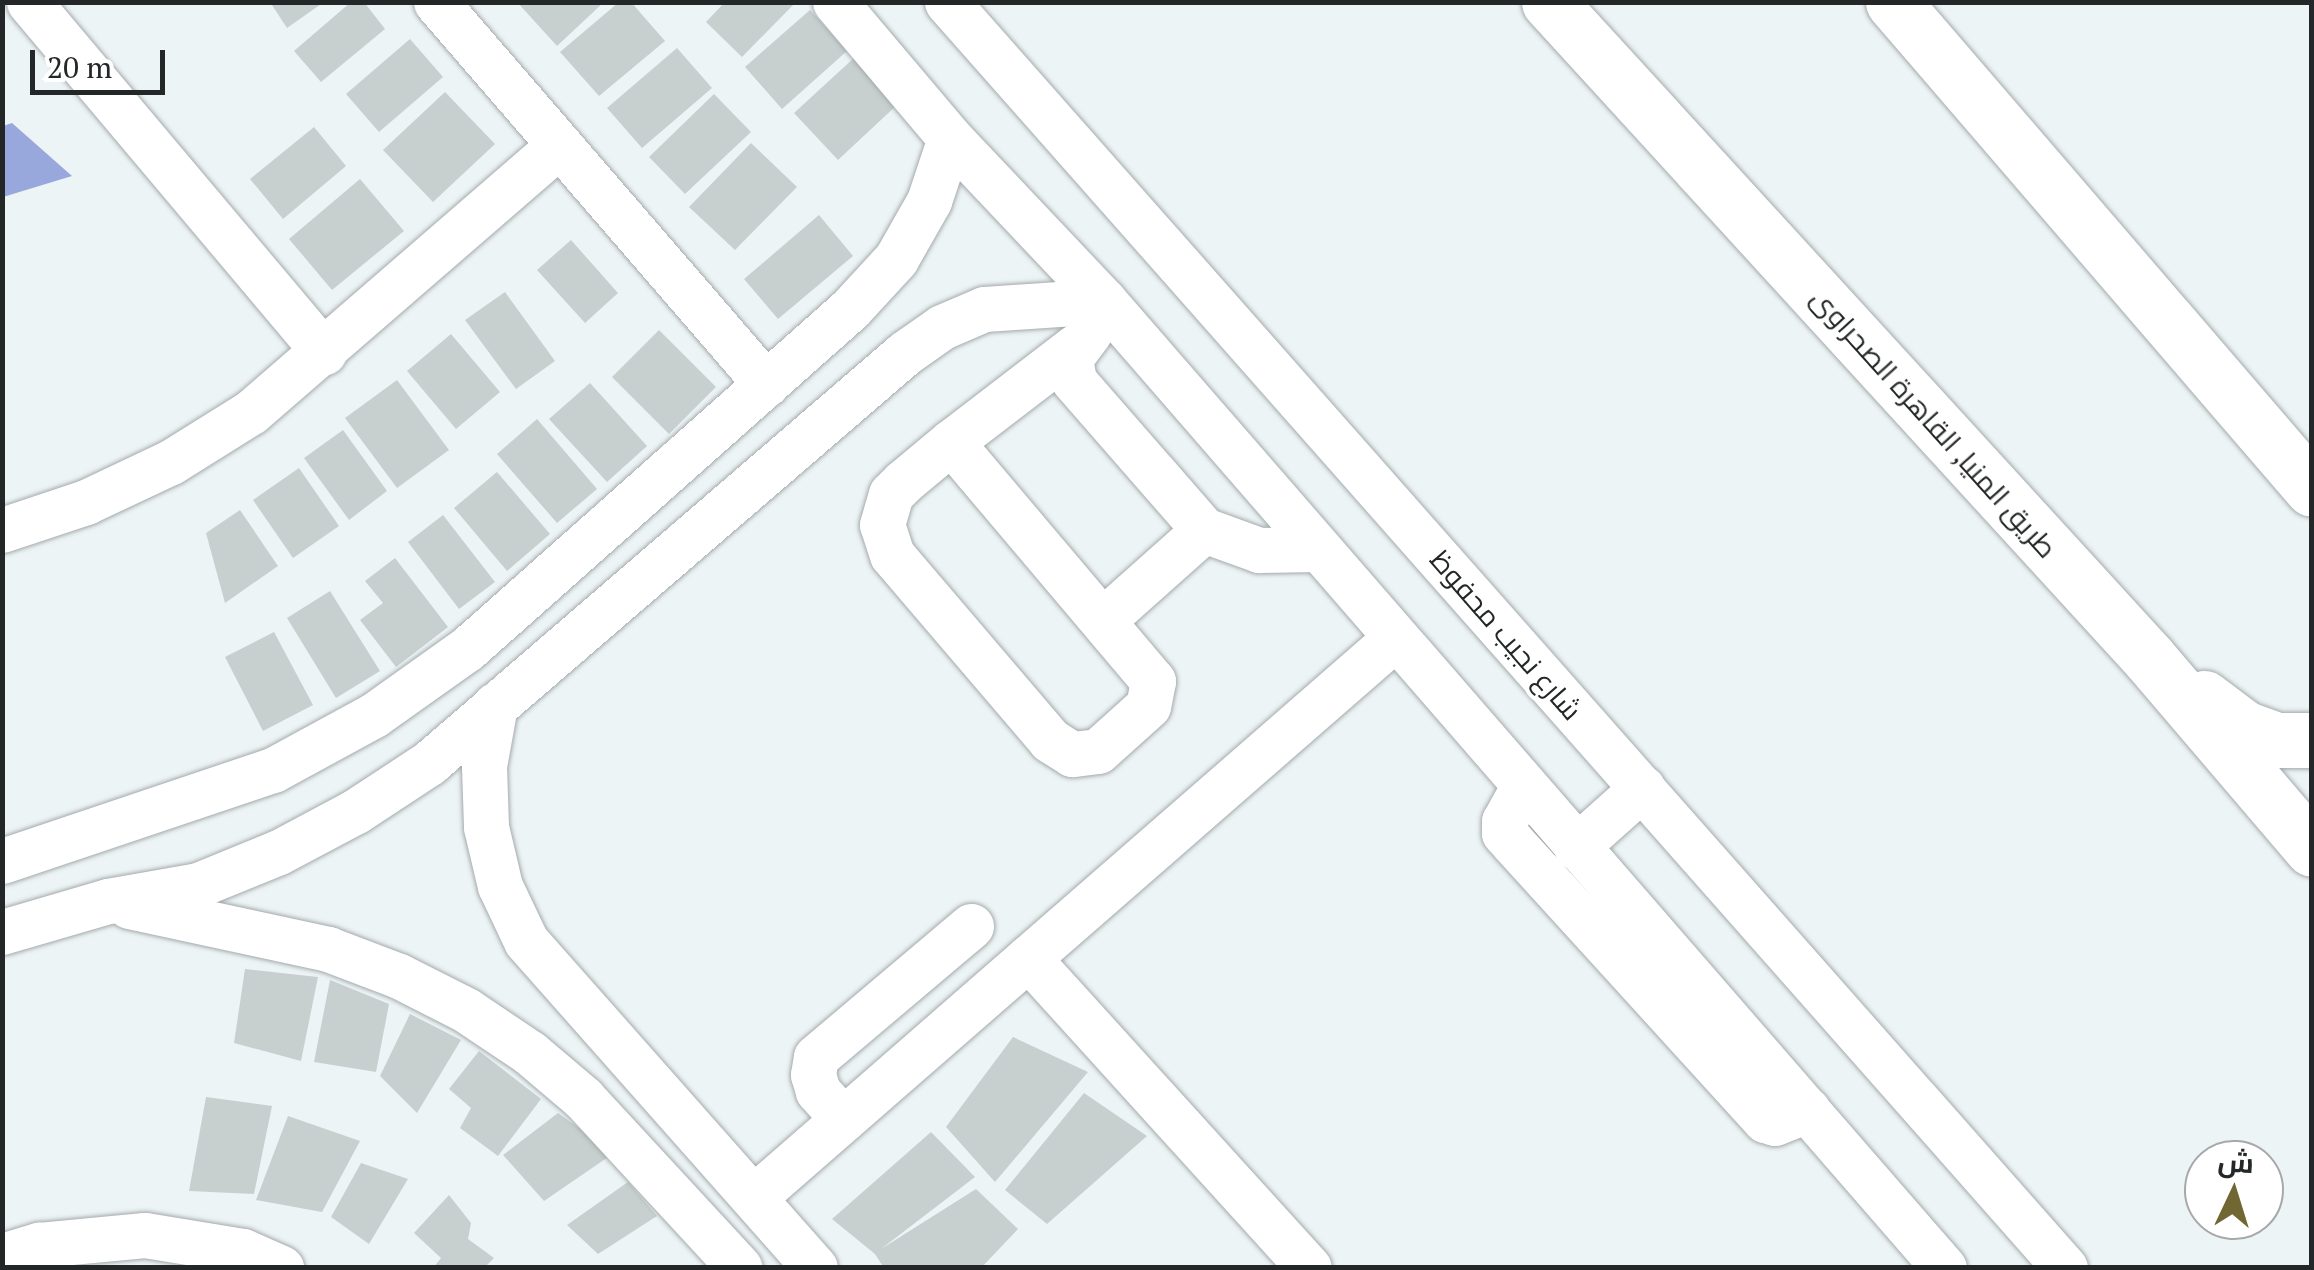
<!DOCTYPE html>
<html>
<head>
<meta charset="utf-8">
<style>
  body { margin:0 }
  #map { position:relative; width:2314px; height:1270px; overflow:hidden; background:#edf4f6; font-family:"PT Serif",Cairo,serif }
  div>[style] { position:absolute }
  .water>* { inset:0; background:#98a8dc }
  .building>* { inset:0; background:#c7cfcf }
  .roads { filter:drop-shadow(0 0 2px #a4aaac) drop-shadow(0 0 2px #a4aaac) }
  .minor>* { height:45px; margin:-22.5px; padding:0 22.5px; transform-origin:22.5px; border-radius:22.5px; background:#fff }
  .highway>* { height:55px; margin:-27.5px; padding:0 27.5px; transform-origin:27.5px; border-radius:27.5px; background:#fff }
  span { translate:-50% -50%; white-space:nowrap; text-align:center; line-height:1.15; -webkit-text-stroke:8px #fff; paint-order:stroke }
  .street-label { font-size:28px; color:#242728 }
  .frame { position:absolute; inset:0; border:5px solid #242728; pointer-events:none }
  .north { position:absolute; left:2184px; top:1140px; width:100px; height:100px; box-sizing:border-box; background:#fff; border:2px solid #a7a9a9; border-radius:50%; rotate:4deg; font-size:28px; font-weight:700; line-height:40px; text-align:center; color:#242728 }
  .north::after { content:''; display:block; margin:auto; width:35px; height:45px; background:#706733; clip-path:polygon(50% 0,100% 100%,50% 72%,0 100%) }
  .scale { position:absolute; left:30px; top:50px; width:135px; height:45px; box-sizing:border-box; border:5px solid #242728; border-top:0; padding-left:12px; font-size:30px; line-height:35px; white-space:nowrap; color:#242728; -webkit-text-stroke:8px #fff; paint-order:stroke }
</style>
</head>
<body>
<div id="map">
  <div class="water">
    <i style="clip-path:polygon(12px 123px,72px 176px,3px 197px,3px 126px)"></i>
  </div>
  <div class="building">
    <i style="clip-path:polygon(270px 2px,324px 2px,287px 28px)"></i>
    <i style="clip-path:polygon(351px 2px,364px 2px,385px 29px,321px 82px,294px 51px)"></i>
    <i style="clip-path:polygon(517px 2px,604px 2px,557px 46px)"></i>
    <i style="clip-path:polygon(619px 2px,631px 2px,665px 41px,599px 96px,560px 52px)"></i>
    <i style="clip-path:polygon(725px 2px,796px 2px,742px 57px,706px 22px)"></i>
    <i style="clip-path:polygon(810px 10px,847px 51px,782px 109px,745px 67px)"></i>
    <i style="clip-path:polygon(410px 39px,443px 77px,379px 132px,346px 94px)"></i>
    <i style="clip-path:polygon(677px 48px,712px 88px,642px 148px,607px 108px)"></i>
    <i style="clip-path:polygon(855px 57px,898px 104px,838px 160px,794px 113px)"></i>
    <i style="clip-path:polygon(445px 92px,495px 144px,433px 202px,383px 150px)"></i>
    <i style="clip-path:polygon(714px 94px,751px 132px,685px 194px,649px 157px)"></i>
    <i style="clip-path:polygon(314px 127px,346px 166px,283px 219px,250px 179px)"></i>
    <i style="clip-path:polygon(751px 143px,797px 187px,735px 250px,689px 207px)"></i>
    <i style="clip-path:polygon(360px 179px,404px 231px,332px 290px,289px 239px)"></i>
    <i style="clip-path:polygon(819px 215px,853px 256px,778px 319px,744px 279px)"></i>
    <i style="clip-path:polygon(571px 240px,618px 293px,585px 323px,537px 270px)"></i>
    <i style="clip-path:polygon(505px 292px,555px 361px,516px 389px,465px 320px)"></i>
    <i style="clip-path:polygon(659px 330px,716px 387px,669px 434px,612px 377px)"></i>
    <i style="clip-path:polygon(451px 334px,500px 392px,456px 429px,407px 371px)"></i>
    <i style="clip-path:polygon(397px 380px,449px 450px,397px 488px,345px 418px)"></i>
    <i style="clip-path:polygon(590px 383px,647px 446px,607px 482px,549px 419px)"></i>
    <i style="clip-path:polygon(537px 419px,597px 489px,557px 523px,497px 454px)"></i>
    <i style="clip-path:polygon(343px 430px,387px 491px,349px 520px,304px 458px)"></i>
    <i style="clip-path:polygon(299px 468px,339px 526px,293px 558px,253px 500px)"></i>
    <i style="clip-path:polygon(497px 472px,550px 534px,507px 571px,454px 508px)"></i>
    <i style="clip-path:polygon(240px 510px,278px 566px,225px 603px,206px 533px)"></i>
    <i style="clip-path:polygon(443px 515px,495px 582px,459px 609px,408px 542px)"></i>
    <i style="clip-path:polygon(395px 558px,448px 627px,396px 667px,360px 620px,383px 603px,365px 581px)"></i>
    <i style="clip-path:polygon(330px 591px,380px 671px,336px 698px,287px 618px)"></i>
    <i style="clip-path:polygon(274px 632px,313px 705px,263px 731px,225px 657px)"></i>
    <i style="clip-path:polygon(245px 969px,318px 977px,301px 1061px,234px 1043px)"></i>
    <i style="clip-path:polygon(330px 980px,389px 1004px,376px 1072px,314px 1062px)"></i>
    <i style="clip-path:polygon(410px 1014px,461px 1040px,417px 1113px,380px 1076px)"></i>
    <i style="clip-path:polygon(1013px 1037px,1088px 1072px,995px 1182px,946px 1127px)"></i>
    <i style="clip-path:polygon(479px 1051px,541px 1099px,498px 1156px,460px 1128px,471px 1108px,449px 1089px)"></i>
    <i style="clip-path:polygon(1084px 1093px,1147px 1136px,1047px 1224px,1005px 1190px)"></i>
    <i style="clip-path:polygon(206px 1097px,272px 1106px,254px 1194px,189px 1191px)"></i>
    <i style="clip-path:polygon(558px 1113px,614px 1153px,544px 1201px,503px 1155px)"></i>
    <i style="clip-path:polygon(288px 1116px,360px 1141px,322px 1212px,256px 1200px)"></i>
    <i style="clip-path:polygon(931px 1132px,975px 1177px,881px 1249px,976px 1189px,1018px 1229px,981px 1268px,884px 1268px,875px 1254px,832px 1219px)"></i>
    <i style="clip-path:polygon(361px 1163px,408px 1179px,369px 1244px,331px 1217px)"></i>
    <i style="clip-path:polygon(628px 1182px,657px 1216px,598px 1254px,567px 1225px)"></i>
    <i style="clip-path:polygon(449px 1195px,471px 1223px,468px 1239px,494px 1258px,484px 1268px,433px 1268px,441px 1258px,414px 1233px)"></i>
  </div>
  <div class="roads">
    <div class="minor">
      <i style="left:29px;top:2px;width:458px;rotate:49.9deg"></i>
      <i style="left:436px;top:2px;width:505px;rotate:49.18deg"></i>
      <i style="left:835px;top:2px;width:178px;rotate:49.8deg"></i>
      <i style="left:950px;top:138px;width:224px;rotate:46.6deg"></i>
      <i style="left:1104px;top:301px;width:1281px;rotate:49.02deg"></i>
      <i style="left:947px;top:2px;width:1689px;rotate:48.55deg"></i>
      <i style="left:1089px;top:333px;width:31px;rotate:127deg"></i>
      <i style="left:1070px;top:358px;width:23px;rotate:80deg"></i>
      <i style="left:1074px;top:381px;width:198px;rotate:48.9deg"></i>
      <i style="left:1204px;top:530px;width:59px;rotate:20deg"></i>
      <i style="left:1259px;top:550px;width:59px;rotate:-1deg"></i>
      <i style="left:951px;top:442px;width:313px;rotate:49.8deg"></i>
      <i style="left:1153px;top:681px;width:25px;rotate:101deg"></i>
      <i style="left:1148px;top:706px;width:67px;rotate:138deg"></i>
      <i style="left:1098px;top:751px;width:26px;rotate:173deg"></i>
      <i style="left:1072px;top:754px;width:26px;rotate:-148deg"></i>
      <i style="left:1050px;top:740px;width:243px;rotate:-130.5deg"></i>
      <i style="left:892px;top:555px;width:32px;rotate:-108deg"></i>
      <i style="left:882px;top:525px;width:32px;rotate:-74deg"></i>
      <i style="left:891px;top:494px;width:17px;rotate:-45deg"></i>
      <i style="left:903px;top:482px;width:62px;rotate:-39.8deg"></i>
      <i style="left:951px;top:442px;width:156px;rotate:-37.5deg"></i>
      <i style="left:2px;top:530px;width:89px;rotate:-18.4deg"></i>
      <i style="left:86px;top:502px;width:94px;rotate:-25.2deg"></i>
      <i style="left:171px;top:462px;width:94px;rotate:-32deg"></i>
      <i style="left:251px;top:412px;width:408px;rotate:-40.9deg"></i>
      <i style="left:1103px;top:620px;width:135px;rotate:-41.7deg"></i>
      <i style="left:495px;top:705px;width:62px;rotate:100.2deg"></i>
      <i style="left:484px;top:766px;width:61px;rotate:88.1deg"></i>
      <i style="left:486px;top:827px;width:61px;rotate:76.7deg"></i>
      <i style="left:500px;top:886px;width:61px;rotate:64.7deg"></i>
      <i style="left:526px;top:941px;width:436px;rotate:48.5deg"></i>
      <i style="left:1523px;top:787px;width:39px;rotate:119deg"></i>
      <i style="left:1504px;top:821px;width:12px;rotate:90deg"></i>
      <i style="left:1504px;top:833px;width:12px;rotate:48deg"></i>
      <i style="left:1512px;top:842px;width:376px;rotate:47.7deg"></i>
      <i style="left:1765px;top:1120px;width:10px;rotate:17deg"></i>
      <i style="left:1775px;top:1123px;width:35px;rotate:-22deg"></i>
      <i style="left:1576px;top:847px;width:89px;rotate:-41.8deg"></i>
      <i style="left:2px;top:861px;width:286px;rotate:-18.6deg"></i>
      <i style="left:273px;top:770px;width:115px;rotate:-28.6deg"></i>
      <i style="left:374px;top:715px;width:114px;rotate:-35.4deg"></i>
      <i style="left:467px;top:649px;width:512px;rotate:-41.6deg"></i>
      <i style="left:850px;top:309px;width:68px;rotate:-47.4deg"></i>
      <i style="left:896px;top:259px;width:67px;rotate:-60.4deg"></i>
      <i style="left:929px;top:201px;width:66px;rotate:-71.6deg"></i>
      <i style="left:129px;top:906px;width:204px;rotate:12.2deg"></i>
      <i style="left:328px;top:949px;width:76px;rotate:20.8deg"></i>
      <i style="left:399px;top:976px;width:75px;rotate:26.9deg"></i>
      <i style="left:466px;top:1010px;width:77px;rotate:33.9deg"></i>
      <i style="left:530px;top:1053px;width:70px;rotate:40.3deg"></i>
      <i style="left:583px;top:1098px;width:231px;rotate:47.3deg"></i>
      <i style="left:2px;top:932px;width:110px;rotate:-16.3deg"></i>
      <i style="left:108px;top:901px;width:91px;rotate:-10.1deg"></i>
      <i style="left:198px;top:885px;width:87px;rotate:-22.2deg"></i>
      <i style="left:279px;top:852px;width:87px;rotate:-28deg"></i>
      <i style="left:356px;top:811px;width:87px;rotate:-33.3deg"></i>
      <i style="left:429px;top:763px;width:628px;rotate:-40.74deg"></i>
      <i style="left:905px;top:353px;width:45px;rotate:-35.1deg"></i>
      <i style="left:942px;top:327px;width:46px;rotate:-23.2deg"></i>
      <i style="left:984px;top:309px;width:120px;rotate:-3.8deg"></i>
      <i style="left:1028px;top:958px;width:418px;rotate:47.8deg"></i>
      <i style="left:843px;top:1119px;width:38px;rotate:-132deg"></i>
      <i style="left:818px;top:1091px;width:17px;rotate:-107deg"></i>
      <i style="left:813px;top:1075px;width:18px;rotate:-81deg"></i>
      <i style="left:816px;top:1057px;width:203px;rotate:-40.2deg"></i>
      <i style="left:754px;top:1197px;width:849px;rotate:-41.08deg"></i>
      <i style="left:2px;top:1256px;width:39px;rotate:-17deg"></i>
      <i style="left:39px;top:1245px;width:106px;rotate:-5.4deg"></i>
      <i style="left:145px;top:1235px;width:99px;rotate:9.3deg"></i>
      <i style="left:243px;top:1251px;width:42px;rotate:24.1deg"></i>
    </div>
    <div class="highway">
      <i style="left:1549px;top:2px;width:889px;rotate:47.55deg"></i>
      <i style="left:2149px;top:658px;width:251px;rotate:49.5deg"></i>
      <i style="left:1893px;top:2px;width:642px;rotate:49.29deg"></i>
      <i style="left:2204px;top:698px;width:50px;rotate:36.9deg"></i>
      <i style="left:2244px;top:728px;width:35px;rotate:20deg"></i>
      <i style="left:2277px;top:740px;width:35px"></i>
    </div>
  </div>
  <div class="street-label">
    <span style="left:1934px;top:423px;rotate:48deg">طريق المنيا, القاهرة الصحراوى</span>
    <span style="left:1506px;top:635px;rotate:49deg">شارع نجيب محفوظ</span>
  </div>
  <div class="frame"></div>
  <div class="north">ش</div>
  <div class="scale">20 m</div>
</div>
</body>
</html>
